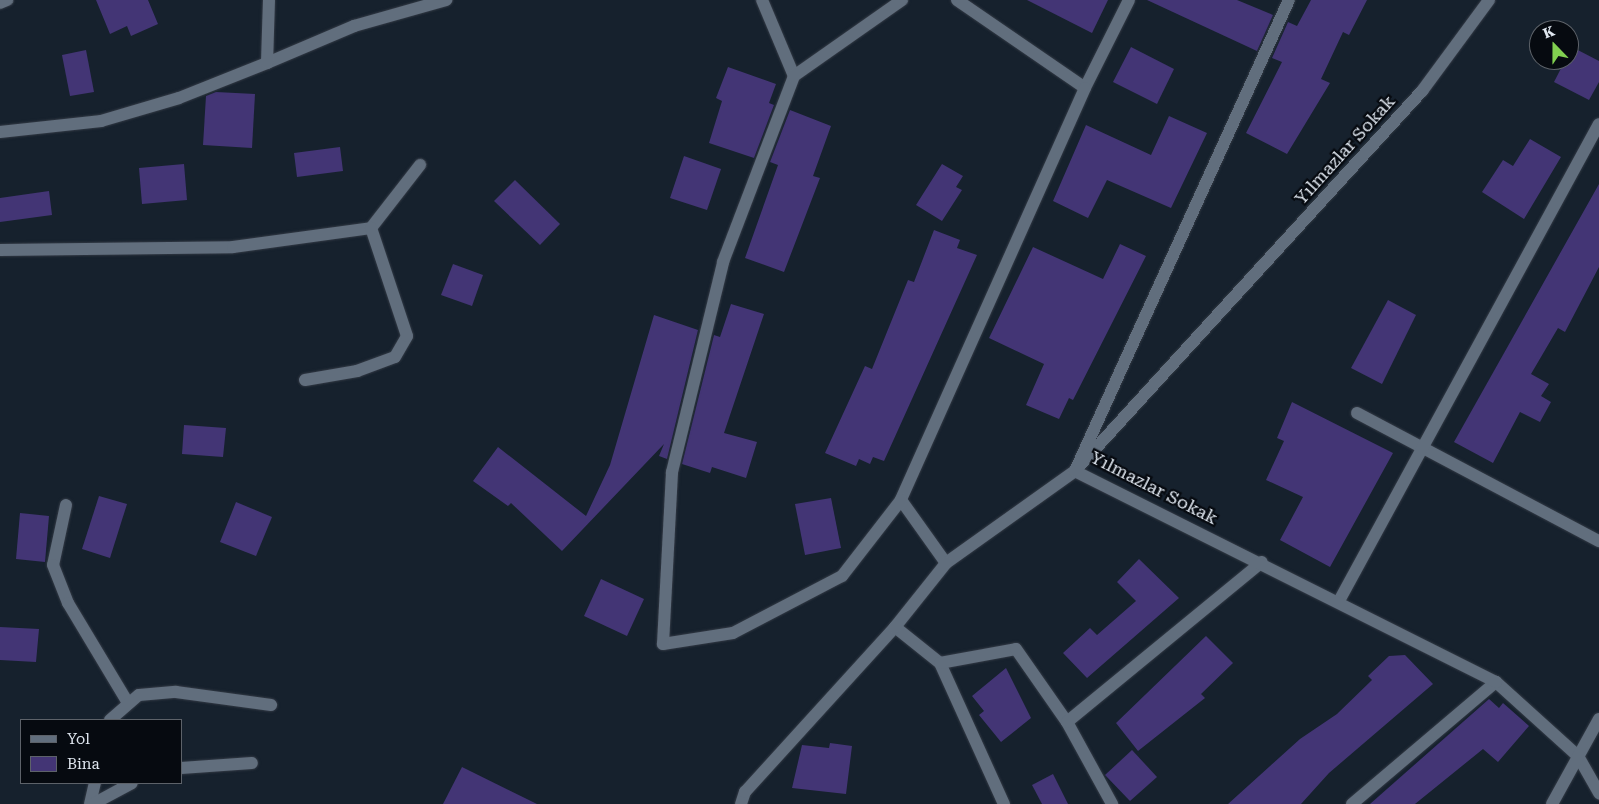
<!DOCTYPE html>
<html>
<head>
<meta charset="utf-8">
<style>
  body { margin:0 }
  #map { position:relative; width:1599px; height:804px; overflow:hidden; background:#16212d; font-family:"Roboto Serif",serif }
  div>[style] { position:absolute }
  .building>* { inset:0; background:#433575 }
  .roads { filter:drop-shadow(0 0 1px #333a45) drop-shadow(0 0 1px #333a45) }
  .lane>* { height:12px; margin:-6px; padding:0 6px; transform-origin:6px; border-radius:6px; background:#616e7d }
  .street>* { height:12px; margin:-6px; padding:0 6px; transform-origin:6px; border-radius:6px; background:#616e7d }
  span { translate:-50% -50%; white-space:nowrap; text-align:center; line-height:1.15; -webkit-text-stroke:4.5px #060a10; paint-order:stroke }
  .street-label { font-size:18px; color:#dfe6ef }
  .legend { position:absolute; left:20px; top:719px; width:162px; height:65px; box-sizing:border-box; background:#060a10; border:1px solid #5d6269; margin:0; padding:6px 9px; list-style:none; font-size:15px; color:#dfe6ef }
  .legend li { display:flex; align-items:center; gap:10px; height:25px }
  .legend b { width:25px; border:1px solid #5d6269 }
  .north { position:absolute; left:1529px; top:20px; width:50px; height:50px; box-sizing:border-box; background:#060a10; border:1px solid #5d6269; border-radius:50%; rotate:338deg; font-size:14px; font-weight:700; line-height:20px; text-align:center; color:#dfe6ef }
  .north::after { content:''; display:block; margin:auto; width:18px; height:22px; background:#81d050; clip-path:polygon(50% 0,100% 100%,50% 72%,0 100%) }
</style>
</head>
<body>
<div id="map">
  <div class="building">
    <i style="clip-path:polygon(96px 0,148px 0,158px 24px,131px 36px,127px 26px,110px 34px)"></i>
    <i style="clip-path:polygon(1027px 0,1108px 0,1092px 33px)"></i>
    <i style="clip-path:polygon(1147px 0,1237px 0,1273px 15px,1257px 51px)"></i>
    <i style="clip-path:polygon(1311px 0,1367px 0,1349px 35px,1343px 32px,1321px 79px,1330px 83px,1287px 154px,1246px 133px,1282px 62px,1272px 58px,1288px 22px,1297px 26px)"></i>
    <i style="clip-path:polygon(1131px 47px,1174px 69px,1157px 104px,1113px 82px)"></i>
    <i style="clip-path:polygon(1572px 47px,1599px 61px,1599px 82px,1589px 100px,1554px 82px)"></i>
    <i style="clip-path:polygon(86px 50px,94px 92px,70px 96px,62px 55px)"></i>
    <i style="clip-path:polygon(728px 67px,776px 84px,769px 103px,774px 105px,754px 158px,709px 143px,722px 101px,716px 98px)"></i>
    <i style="clip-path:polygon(216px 92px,255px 94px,252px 148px,203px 145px,206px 96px)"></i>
    <i style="clip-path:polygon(790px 110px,831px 126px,813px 176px,820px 178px,784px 272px,745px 258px,778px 165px,770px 162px)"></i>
    <i style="clip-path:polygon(1169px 116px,1207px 133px,1171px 208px,1107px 180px,1088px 218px,1053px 201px,1086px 125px,1151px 155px)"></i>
    <i style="clip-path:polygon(1530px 139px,1561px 157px,1524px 219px,1482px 192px,1503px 160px,1513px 166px)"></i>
    <i style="clip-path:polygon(340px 147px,343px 171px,297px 177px,294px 153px)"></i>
    <i style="clip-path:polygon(684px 156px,721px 169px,707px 210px,670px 198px)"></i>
    <i style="clip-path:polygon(184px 164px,187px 200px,142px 204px,139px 168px)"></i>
    <i style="clip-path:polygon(942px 164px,963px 176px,956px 187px,962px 190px,942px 221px,916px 205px)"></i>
    <i style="clip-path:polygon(515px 180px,560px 224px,540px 245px,494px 201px)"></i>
    <i style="clip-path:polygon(1599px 184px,1599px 267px,1565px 332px,1558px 328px,1531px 374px,1549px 384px,1541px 396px,1551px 402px,1540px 422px,1520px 412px,1493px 463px,1454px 442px)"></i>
    <i style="clip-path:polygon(49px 191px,52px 215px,0 222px,0 198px)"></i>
    <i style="clip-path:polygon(934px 230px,960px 240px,957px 248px,977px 255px,884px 461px,873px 457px,870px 464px,859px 459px,856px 466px,825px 453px,865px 366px,872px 369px,908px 280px,914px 282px)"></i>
    <i style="clip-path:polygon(1120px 244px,1146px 256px,1073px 400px,1069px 398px,1059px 419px,1026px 405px,1044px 364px,989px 338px,1033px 247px,1103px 279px)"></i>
    <i style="clip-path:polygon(453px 264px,483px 275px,472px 306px,441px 295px)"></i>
    <i style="clip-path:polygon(1388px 300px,1416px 315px,1382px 384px,1351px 368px)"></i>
    <i style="clip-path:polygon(731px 304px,764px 314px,724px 433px,757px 442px,746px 478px,712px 467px,710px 473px,682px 464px,714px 335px,720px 337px)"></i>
    <i style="clip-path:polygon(654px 315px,698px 330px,667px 459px,659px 456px,664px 444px,562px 551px,511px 503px,508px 506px,473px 481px,498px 447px,586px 516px,610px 465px)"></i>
    <i style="clip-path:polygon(1292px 402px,1393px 453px,1330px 567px,1280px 540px,1303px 497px,1266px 480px,1284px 441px,1277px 438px)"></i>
    <i style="clip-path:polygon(184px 425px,226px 428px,223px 457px,182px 454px)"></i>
    <i style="clip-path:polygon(99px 496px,127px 504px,110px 558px,82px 549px)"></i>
    <i style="clip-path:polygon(831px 498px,841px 548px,805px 555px,795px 504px)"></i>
    <i style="clip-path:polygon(236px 502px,272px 517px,256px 556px,220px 542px)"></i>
    <i style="clip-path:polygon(20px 513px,49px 516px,45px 562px,16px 559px)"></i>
    <i style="clip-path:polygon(1139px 559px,1179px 598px,1087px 678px,1063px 653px,1090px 628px,1097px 635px,1136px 601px,1117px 582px)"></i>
    <i style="clip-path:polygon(601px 579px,644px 599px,627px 636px,584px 616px)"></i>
    <i style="clip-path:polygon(0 627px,39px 629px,36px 662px,0 660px)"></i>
    <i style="clip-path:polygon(1206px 636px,1233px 663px,1201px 694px,1205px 698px,1138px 751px,1116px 723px)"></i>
    <i style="clip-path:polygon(1405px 655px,1433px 684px,1329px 773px,1301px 804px,1228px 804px,1300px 739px,1337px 714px,1372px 680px,1368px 676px,1389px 656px)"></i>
    <i style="clip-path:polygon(1006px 668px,1031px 718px,1001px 742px,979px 715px,984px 711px,972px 696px)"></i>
    <i style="clip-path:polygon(1489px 699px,1499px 708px,1503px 703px,1529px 726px,1498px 762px,1483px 749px,1415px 804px,1370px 804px)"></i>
    <i style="clip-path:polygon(830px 743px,852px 746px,846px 794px,792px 788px,802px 745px,829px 748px)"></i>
    <i style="clip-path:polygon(1132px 750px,1157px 777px,1130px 801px,1105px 775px)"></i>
    <i style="clip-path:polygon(462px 767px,537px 804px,443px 804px)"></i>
    <i style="clip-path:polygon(1053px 774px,1068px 804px,1042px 804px,1032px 785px)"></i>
  </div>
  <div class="roads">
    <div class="lane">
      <i style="left:0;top:250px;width:233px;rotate:-0.7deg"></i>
      <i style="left:233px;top:247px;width:139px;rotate:-7.8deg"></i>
      <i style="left:371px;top:228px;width:80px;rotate:-52.1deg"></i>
      <i style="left:305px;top:380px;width:53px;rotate:-9.8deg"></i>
      <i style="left:357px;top:371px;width:40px;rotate:-20.2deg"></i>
      <i style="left:395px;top:357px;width:24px;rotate:-60deg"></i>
      <i style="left:407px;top:336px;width:114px;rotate:-108.4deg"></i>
      <i style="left:66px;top:505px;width:61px;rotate:102.2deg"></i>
      <i style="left:53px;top:565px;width:41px;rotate:68.5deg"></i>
      <i style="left:68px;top:603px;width:117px;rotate:59deg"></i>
      <i style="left:110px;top:720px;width:38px;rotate:-41deg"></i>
      <i style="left:139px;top:695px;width:37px;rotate:-5deg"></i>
      <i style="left:176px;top:692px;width:96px;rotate:7.8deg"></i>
      <i style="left:181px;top:768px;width:71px;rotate:-4deg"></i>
      <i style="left:90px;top:804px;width:22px;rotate:-77deg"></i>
      <i style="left:93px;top:804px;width:44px;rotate:-28.3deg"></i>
    </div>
    <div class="street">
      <i style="left:762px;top:0;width:82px;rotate:67.2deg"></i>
      <i style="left:957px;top:0;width:155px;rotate:34.5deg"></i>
      <i style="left:1129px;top:0;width:98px;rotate:116.6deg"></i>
      <i style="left:1085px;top:88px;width:451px;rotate:114.1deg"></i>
      <i style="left:901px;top:500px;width:77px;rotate:54.5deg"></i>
      <i style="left:946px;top:563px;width:158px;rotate:-35.5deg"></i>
      <i style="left:1075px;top:471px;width:517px;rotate:-65.57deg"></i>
      <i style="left:0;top:3px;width:8px;rotate:-23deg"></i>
      <i style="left:267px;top:63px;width:95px;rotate:-23deg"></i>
      <i style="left:354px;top:26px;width:96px;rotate:-15.8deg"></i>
      <i style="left:0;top:132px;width:102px;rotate:-6.2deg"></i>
      <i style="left:101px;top:121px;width:81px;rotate:-16.4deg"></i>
      <i style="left:179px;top:98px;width:95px;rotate:-21.7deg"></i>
      <i style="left:267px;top:63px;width:63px;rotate:-88.2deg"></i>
      <i style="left:1357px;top:413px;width:274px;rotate:27.9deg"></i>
      <i style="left:901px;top:500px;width:96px;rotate:127.8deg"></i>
      <i style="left:842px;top:576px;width:123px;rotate:152.4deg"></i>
      <i style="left:733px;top:633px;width:71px;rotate:171.1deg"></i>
      <i style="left:663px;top:644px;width:172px;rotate:-87deg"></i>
      <i style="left:672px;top:472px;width:216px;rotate:-76.3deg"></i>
      <i style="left:723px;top:262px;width:199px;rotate:-69.1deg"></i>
      <i style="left:794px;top:76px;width:132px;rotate:-35.1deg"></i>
      <i style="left:1339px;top:601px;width:543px;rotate:-61.41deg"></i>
      <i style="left:895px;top:627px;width:58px;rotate:38.7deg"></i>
      <i style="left:940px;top:663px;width:155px;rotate:65.6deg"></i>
      <i style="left:940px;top:663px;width:77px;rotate:-10.4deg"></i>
      <i style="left:1016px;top:649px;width:89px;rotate:55.1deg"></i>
      <i style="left:1067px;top:722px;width:94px;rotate:61.2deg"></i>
      <i style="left:1496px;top:682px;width:110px;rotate:42.1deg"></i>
      <i style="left:1578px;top:756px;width:43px;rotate:60.4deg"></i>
      <i style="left:1067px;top:722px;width:252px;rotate:-39.4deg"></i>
      <i style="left:741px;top:804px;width:13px;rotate:-72deg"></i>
      <i style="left:745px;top:792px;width:223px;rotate:-47.7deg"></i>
      <i style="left:895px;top:627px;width:82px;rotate:-51.4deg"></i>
      <i style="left:1352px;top:804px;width:189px;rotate:-40.3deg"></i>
      <i style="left:1496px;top:682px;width:471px;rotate:-153.4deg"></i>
      <i style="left:1075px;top:471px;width:515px;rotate:-47.6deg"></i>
      <i style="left:1422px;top:91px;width:113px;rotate:-53.6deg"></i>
      <i style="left:1552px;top:804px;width:97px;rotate:-61.1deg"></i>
    </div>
  </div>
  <div class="street-label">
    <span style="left:1345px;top:150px;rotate:-48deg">Yılmazlar Sokak</span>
    <span style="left:1154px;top:488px;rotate:27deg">Yılmazlar Sokak</span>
  </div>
  <ul class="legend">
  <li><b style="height:6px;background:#616e7d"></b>Yol</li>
  <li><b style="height:14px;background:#433575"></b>Bina</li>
  </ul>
  <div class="north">K</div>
</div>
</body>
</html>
